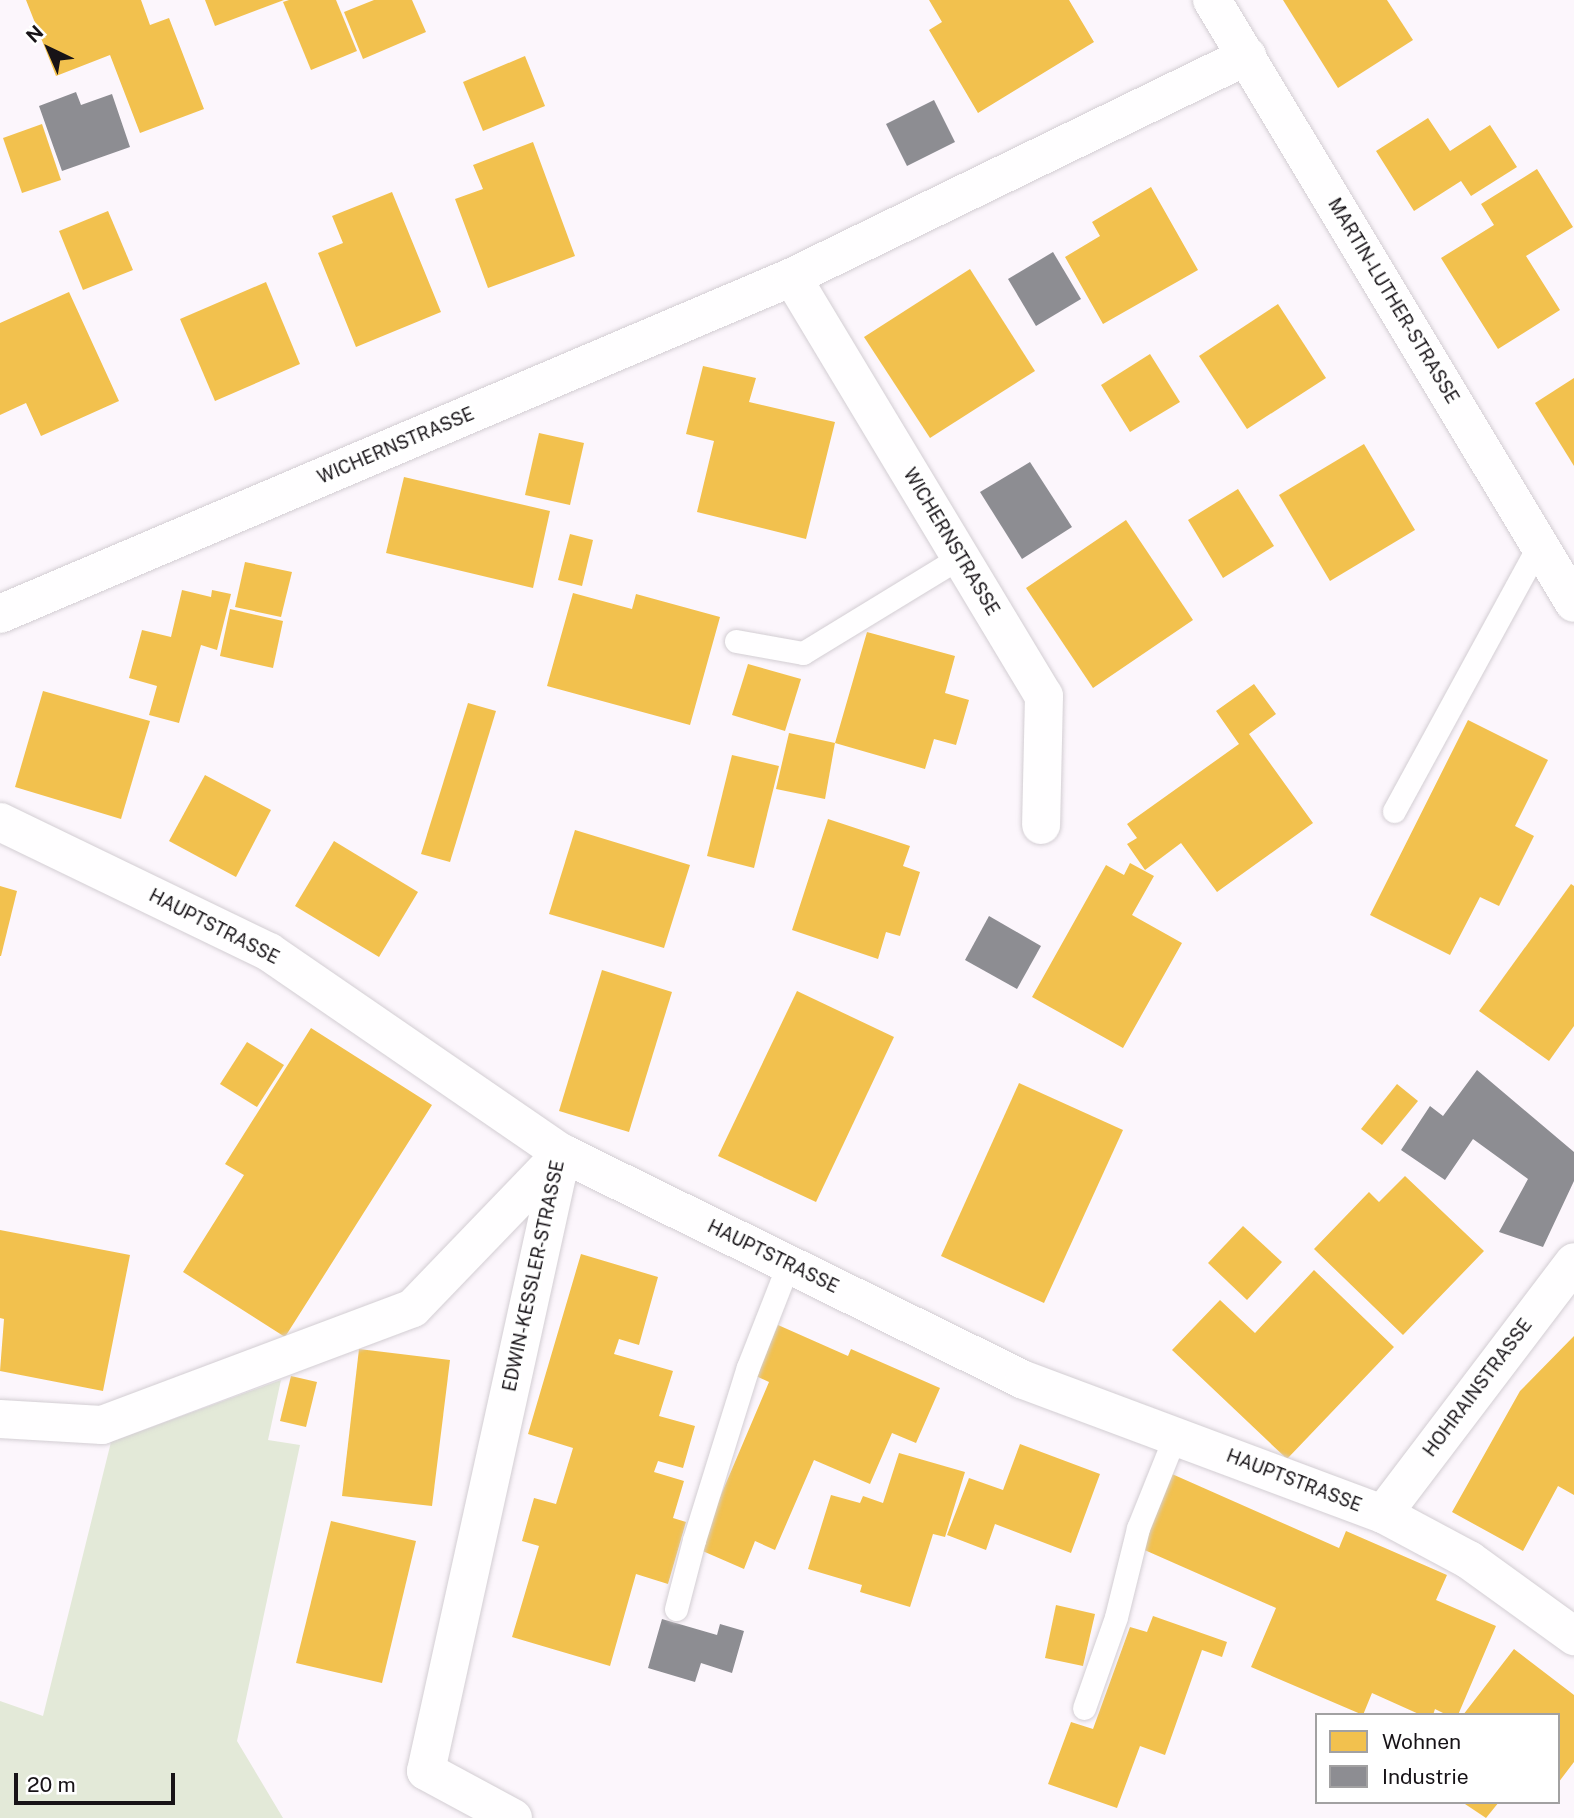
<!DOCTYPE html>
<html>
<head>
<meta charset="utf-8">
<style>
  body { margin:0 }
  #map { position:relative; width:1574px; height:1818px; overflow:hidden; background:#fcf6fc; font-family:"Public Sans",sans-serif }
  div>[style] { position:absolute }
  .green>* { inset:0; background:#e3e9d8 }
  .homes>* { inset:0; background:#f2c14e }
  .industry>* { inset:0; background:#8d8d92 }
  .roads { filter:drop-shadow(0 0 2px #d3ced3) drop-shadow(0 0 2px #d3ced3) }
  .service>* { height:23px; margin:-11.5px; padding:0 11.5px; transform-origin:11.5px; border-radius:11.5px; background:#fffeff }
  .minor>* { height:38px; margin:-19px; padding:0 19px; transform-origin:19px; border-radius:19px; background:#fffeff }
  span { translate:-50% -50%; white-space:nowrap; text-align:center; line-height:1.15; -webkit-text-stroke:7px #fff; paint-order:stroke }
  .street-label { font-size:18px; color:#171317 }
  .legend { position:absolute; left:1315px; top:1713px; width:245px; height:91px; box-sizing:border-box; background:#fff; border:2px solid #a2a1a2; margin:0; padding:9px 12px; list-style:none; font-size:21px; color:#171317 }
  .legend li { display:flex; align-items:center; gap:14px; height:35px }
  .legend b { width:35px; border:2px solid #a2a1a2 }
  .north { position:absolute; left:14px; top:14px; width:70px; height:70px; -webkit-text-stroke:5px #fff; paint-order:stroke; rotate:316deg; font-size:19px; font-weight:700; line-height:28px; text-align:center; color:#171317 }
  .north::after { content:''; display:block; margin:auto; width:24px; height:32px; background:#171317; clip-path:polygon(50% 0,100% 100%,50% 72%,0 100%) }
  .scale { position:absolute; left:14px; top:1773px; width:161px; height:32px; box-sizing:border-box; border:4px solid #171317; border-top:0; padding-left:9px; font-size:21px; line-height:24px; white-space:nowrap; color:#171317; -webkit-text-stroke:5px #fff; paint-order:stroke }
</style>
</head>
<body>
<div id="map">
  <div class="green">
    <i style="clip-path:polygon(281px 1380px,268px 1440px,300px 1445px,237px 1741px,283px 1818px,0 1818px,0 1701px,43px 1716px,111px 1442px)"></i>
  </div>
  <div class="homes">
    <i style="clip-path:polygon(26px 0,141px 0,150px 25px,169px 18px,204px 109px,140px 133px,110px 55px,56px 76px)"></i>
    <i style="clip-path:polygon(205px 0,284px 0,215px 26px)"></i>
    <i style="clip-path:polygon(289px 0,336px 0,357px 51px,311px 70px,283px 2px)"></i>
    <i style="clip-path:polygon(374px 0,412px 0,426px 32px,363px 59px,344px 12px)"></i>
    <i style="clip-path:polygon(929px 0,1069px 0,1094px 42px,978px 113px,929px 30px,942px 22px)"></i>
    <i style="clip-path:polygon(1283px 0,1387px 0,1413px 40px,1338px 88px)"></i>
    <i style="clip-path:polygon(525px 56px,545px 106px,483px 131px,463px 82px)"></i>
    <i style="clip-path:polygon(1428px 118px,1450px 151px,1490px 125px,1517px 167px,1471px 196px,1461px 181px,1414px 211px,1376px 151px)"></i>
    <i style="clip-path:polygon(42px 124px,61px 180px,22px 193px,3px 138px)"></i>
    <i style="clip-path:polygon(533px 142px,575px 256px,488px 288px,455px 199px,483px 189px,473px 165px)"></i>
    <i style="clip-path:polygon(1537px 169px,1573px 227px,1526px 256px,1560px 310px,1498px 349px,1441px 258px,1494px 225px,1481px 204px)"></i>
    <i style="clip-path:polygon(1151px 187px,1198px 270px,1103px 324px,1065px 257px,1100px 236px,1092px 222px)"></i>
    <i style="clip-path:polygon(392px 192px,441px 312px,356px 347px,318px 253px,343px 243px,332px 216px)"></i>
    <i style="clip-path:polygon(108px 211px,133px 270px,83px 290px,59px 231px)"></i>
    <i style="clip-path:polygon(970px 269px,1035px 371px,930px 438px,864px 337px)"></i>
    <i style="clip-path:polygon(266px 282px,300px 364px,215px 401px,180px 319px)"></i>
    <i style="clip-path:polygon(69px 292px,119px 401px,41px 436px,26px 403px,0 415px,0 323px)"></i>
    <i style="clip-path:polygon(1278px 304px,1326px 378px,1247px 429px,1199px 356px)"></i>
    <i style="clip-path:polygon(1150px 354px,1180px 402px,1130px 432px,1101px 385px)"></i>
    <i style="clip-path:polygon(703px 366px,756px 378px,749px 402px,835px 422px,806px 539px,697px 512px,714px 441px,686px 434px)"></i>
    <i style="clip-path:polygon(1574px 378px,1574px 466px,1535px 403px)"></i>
    <i style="clip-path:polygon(539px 433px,584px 443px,570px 505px,525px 495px)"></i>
    <i style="clip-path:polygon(1364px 444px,1415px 530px,1330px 581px,1279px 495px)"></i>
    <i style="clip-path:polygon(404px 477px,550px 511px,533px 588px,386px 553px)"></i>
    <i style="clip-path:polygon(1238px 489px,1274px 546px,1223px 578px,1188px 520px)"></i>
    <i style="clip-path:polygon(1126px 520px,1193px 620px,1093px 688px,1026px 588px)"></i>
    <i style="clip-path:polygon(570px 534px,593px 540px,582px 586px,558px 580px)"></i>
    <i style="clip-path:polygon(245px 562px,292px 572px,281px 617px,235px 607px)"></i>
    <i style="clip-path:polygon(182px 590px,211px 597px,212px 590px,231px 594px,217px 650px,201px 645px,179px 723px,149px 715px,157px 686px,129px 678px,142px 630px,171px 637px)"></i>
    <i style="clip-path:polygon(573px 593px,632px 609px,636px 594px,720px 617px,690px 725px,547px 686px)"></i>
    <i style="clip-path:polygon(230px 609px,283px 621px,273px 668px,220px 656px)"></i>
    <i style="clip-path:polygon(867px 632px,955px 656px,945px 693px,969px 700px,956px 745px,934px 739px,925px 769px,835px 743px)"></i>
    <i style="clip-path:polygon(748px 664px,801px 679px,785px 731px,732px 715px)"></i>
    <i style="clip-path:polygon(1254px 684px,1276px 714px,1249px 734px,1313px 823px,1217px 892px,1181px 843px,1145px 870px,1127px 844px,1137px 838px,1127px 824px,1239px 744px,1216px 711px)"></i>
    <i style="clip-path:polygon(43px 691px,150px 721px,121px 819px,15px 787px)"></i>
    <i style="clip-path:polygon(468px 703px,496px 711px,450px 862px,421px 854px)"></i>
    <i style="clip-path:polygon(1468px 720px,1548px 760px,1515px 826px,1534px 836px,1499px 906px,1480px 897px,1450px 955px,1370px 915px)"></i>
    <i style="clip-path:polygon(789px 733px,835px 743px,825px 799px,776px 789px)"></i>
    <i style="clip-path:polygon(732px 755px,779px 766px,754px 868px,707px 856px)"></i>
    <i style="clip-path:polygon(205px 775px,271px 810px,236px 877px,169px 841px)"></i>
    <i style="clip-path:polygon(828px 819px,910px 846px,903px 866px,920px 872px,900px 936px,886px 932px,878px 959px,792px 930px)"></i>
    <i style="clip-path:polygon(575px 830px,690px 865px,664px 948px,549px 914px)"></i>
    <i style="clip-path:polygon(334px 841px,418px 892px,379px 957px,295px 906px)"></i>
    <i style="clip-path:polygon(1130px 863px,1154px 876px,1132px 915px,1182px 943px,1123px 1048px,1032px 997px,1106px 865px,1124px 875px)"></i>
    <i style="clip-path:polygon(1571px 884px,1574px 886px,1574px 1026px,1549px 1061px,1479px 1011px)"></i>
    <i style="clip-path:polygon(0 886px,17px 891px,1px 956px,0 956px)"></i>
    <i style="clip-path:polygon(602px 970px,672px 992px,629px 1132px,559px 1111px)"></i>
    <i style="clip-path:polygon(797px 991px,894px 1037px,816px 1202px,718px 1156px)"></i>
    <i style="clip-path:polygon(311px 1028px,432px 1105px,285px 1337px,183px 1272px,244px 1175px,225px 1164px)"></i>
    <i style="clip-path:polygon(247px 1042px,284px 1065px,257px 1107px,220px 1084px)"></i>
    <i style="clip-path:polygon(1019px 1083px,1123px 1130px,1044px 1303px,941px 1256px)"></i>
    <i style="clip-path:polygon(1397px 1084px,1418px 1101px,1382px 1145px,1361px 1129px)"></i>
    <i style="clip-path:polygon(1405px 1176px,1484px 1251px,1403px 1335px,1314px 1249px,1369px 1192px,1379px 1202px)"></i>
    <i style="clip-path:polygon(1243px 1226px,1282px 1262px,1247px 1300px,1208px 1263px)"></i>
    <i style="clip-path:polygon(0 1230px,130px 1255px,103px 1391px,0 1371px,4px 1319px,0 1318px)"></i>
    <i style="clip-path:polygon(581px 1254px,658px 1277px,639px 1345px,619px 1339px,614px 1354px,673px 1371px,659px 1416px,695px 1426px,683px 1468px,658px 1461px,654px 1472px,684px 1481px,673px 1518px,686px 1522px,668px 1584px,636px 1574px,610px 1666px,512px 1637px,539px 1546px,522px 1541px,534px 1498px,556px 1504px,573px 1448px,528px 1434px)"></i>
    <i style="clip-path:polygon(1314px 1270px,1394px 1347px,1287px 1459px,1172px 1350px,1220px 1300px,1255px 1333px)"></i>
    <i style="clip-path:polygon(778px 1325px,848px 1356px,851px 1349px,940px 1388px,916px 1443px,892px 1433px,870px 1484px,814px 1460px,775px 1550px,755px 1541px,744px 1569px,698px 1549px,769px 1382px,756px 1376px)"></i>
    <i style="clip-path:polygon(1574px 1336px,1574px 1495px,1558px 1486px,1523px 1551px,1452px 1512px,1520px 1391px)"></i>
    <i style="clip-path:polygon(359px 1349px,450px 1360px,432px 1506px,342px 1496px)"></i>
    <i style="clip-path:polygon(291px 1376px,317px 1382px,306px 1427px,280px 1421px)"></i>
    <i style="clip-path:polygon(1020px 1444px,1100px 1474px,1071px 1553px,995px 1524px,986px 1550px,947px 1535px,969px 1478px,1003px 1490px)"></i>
    <i style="clip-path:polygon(899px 1453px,965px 1472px,945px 1537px,933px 1534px,910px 1607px,860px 1592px,862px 1585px,808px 1569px,831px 1495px,860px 1503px,863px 1496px,883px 1503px)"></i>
    <i style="clip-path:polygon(1172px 1474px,1339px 1548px,1346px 1531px,1447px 1575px,1436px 1600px,1496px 1626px,1458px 1715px,1447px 1715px,1435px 1709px,1433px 1715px,1421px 1715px,1372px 1693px,1363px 1715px,1251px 1667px,1276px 1608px,1140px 1548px)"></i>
    <i style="clip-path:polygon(331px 1521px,416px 1541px,382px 1683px,296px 1663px)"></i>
    <i style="clip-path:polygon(1056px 1605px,1095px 1614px,1083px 1666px,1045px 1658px)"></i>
    <i style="clip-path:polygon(1153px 1616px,1227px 1642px,1222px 1657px,1202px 1650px,1165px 1755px,1140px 1746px,1117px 1808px,1048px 1784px,1071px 1722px,1093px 1729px,1130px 1627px,1147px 1632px)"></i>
    <i style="clip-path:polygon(1514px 1649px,1574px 1695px,1574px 1762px,1558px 1783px,1558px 1715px,1463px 1715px)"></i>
    <i style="clip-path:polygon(1462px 1802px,1499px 1802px,1486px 1818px)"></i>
  </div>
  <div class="industry">
    <i style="clip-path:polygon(76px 92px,81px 105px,112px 94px,130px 147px,62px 171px,39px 106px)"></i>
    <i style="clip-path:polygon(934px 100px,955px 142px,907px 166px,886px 124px)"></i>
    <i style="clip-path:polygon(1053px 252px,1081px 299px,1036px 326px,1008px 279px)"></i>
    <i style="clip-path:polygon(1030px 462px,1072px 527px,1022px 559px,980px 492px)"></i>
    <i style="clip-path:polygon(989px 916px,1041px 946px,1017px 989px,965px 960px)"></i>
    <i style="clip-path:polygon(1477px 1070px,1574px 1152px,1574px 1181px,1543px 1247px,1499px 1232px,1528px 1179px,1473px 1139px,1445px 1180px,1401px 1150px,1430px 1106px,1443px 1116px)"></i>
    <i style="clip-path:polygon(662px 1619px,717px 1635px,720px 1624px,744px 1631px,732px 1673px,701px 1663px,695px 1682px,648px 1668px)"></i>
  </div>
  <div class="roads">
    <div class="service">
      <i style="left:736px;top:641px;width:68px;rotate:10.2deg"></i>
      <i style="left:803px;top:653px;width:184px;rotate:-31.4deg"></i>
      <i style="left:1394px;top:811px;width:303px;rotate:-61.4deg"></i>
      <i style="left:676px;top:1609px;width:71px;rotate:-75.4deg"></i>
      <i style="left:694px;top:1540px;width:181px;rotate:-72.7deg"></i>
      <i style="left:748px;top:1367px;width:110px;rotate:-68.6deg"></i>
      <i style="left:1084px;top:1708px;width:96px;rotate:-70.6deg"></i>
      <i style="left:1116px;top:1617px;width:92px;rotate:-76.1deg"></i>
      <i style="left:1138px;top:1528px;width:99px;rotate:-68.1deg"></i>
    </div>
    <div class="minor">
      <i style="left:1212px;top:0;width:703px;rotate:59.02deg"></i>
      <i style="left:792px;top:277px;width:489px;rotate:59deg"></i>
      <i style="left:1044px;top:696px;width:129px;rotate:91.3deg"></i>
      <i style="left:0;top:614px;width:861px;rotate:-23.05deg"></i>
      <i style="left:792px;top:277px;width:506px;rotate:-25.91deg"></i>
      <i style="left:0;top:822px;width:299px;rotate:25.8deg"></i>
      <i style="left:269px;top:952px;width:355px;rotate:34.5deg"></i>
      <i style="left:562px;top:1153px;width:515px;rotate:26.17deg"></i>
      <i style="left:1024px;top:1380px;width:383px;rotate:20.5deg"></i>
      <i style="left:1383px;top:1514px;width:98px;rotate:28.1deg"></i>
      <i style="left:1469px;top:1560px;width:130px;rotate:35.9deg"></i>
      <i style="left:0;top:1419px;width:102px;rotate:3.4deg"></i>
      <i style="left:102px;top:1425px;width:332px;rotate:-20.6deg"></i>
      <i style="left:413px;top:1308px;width:215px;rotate:-46.1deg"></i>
      <i style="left:1383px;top:1514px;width:316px;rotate:-52.8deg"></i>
      <i style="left:513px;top:1818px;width:99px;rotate:-151.6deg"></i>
      <i style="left:426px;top:1771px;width:633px;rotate:-77.59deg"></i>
    </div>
  </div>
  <div class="street-label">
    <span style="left:1393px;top:301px;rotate:59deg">MARTIN-LUTHER-STRASSE</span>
    <span style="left:396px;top:446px;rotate:-23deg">WICHERNSTRASSE</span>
    <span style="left:951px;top:542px;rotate:59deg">WICHERNSTRASSE</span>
    <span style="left:214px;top:927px;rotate:27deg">HAUPTSTRASSE</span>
    <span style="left:773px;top:1257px;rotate:26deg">HAUPTSTRASSE</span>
    <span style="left:534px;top:1276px;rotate:-78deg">EDWIN-KESSLER-STRASSE</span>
    <span style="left:1478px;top:1388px;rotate:-53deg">HOHRAINSTRASSE</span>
    <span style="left:1294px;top:1481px;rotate:21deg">HAUPTSTRASSE</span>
  </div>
  <ul class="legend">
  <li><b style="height:19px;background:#f2c14e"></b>Wohnen</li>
  <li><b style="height:19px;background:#8d8d92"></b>Industrie</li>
  </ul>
  <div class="north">N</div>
  <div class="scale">20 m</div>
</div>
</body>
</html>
